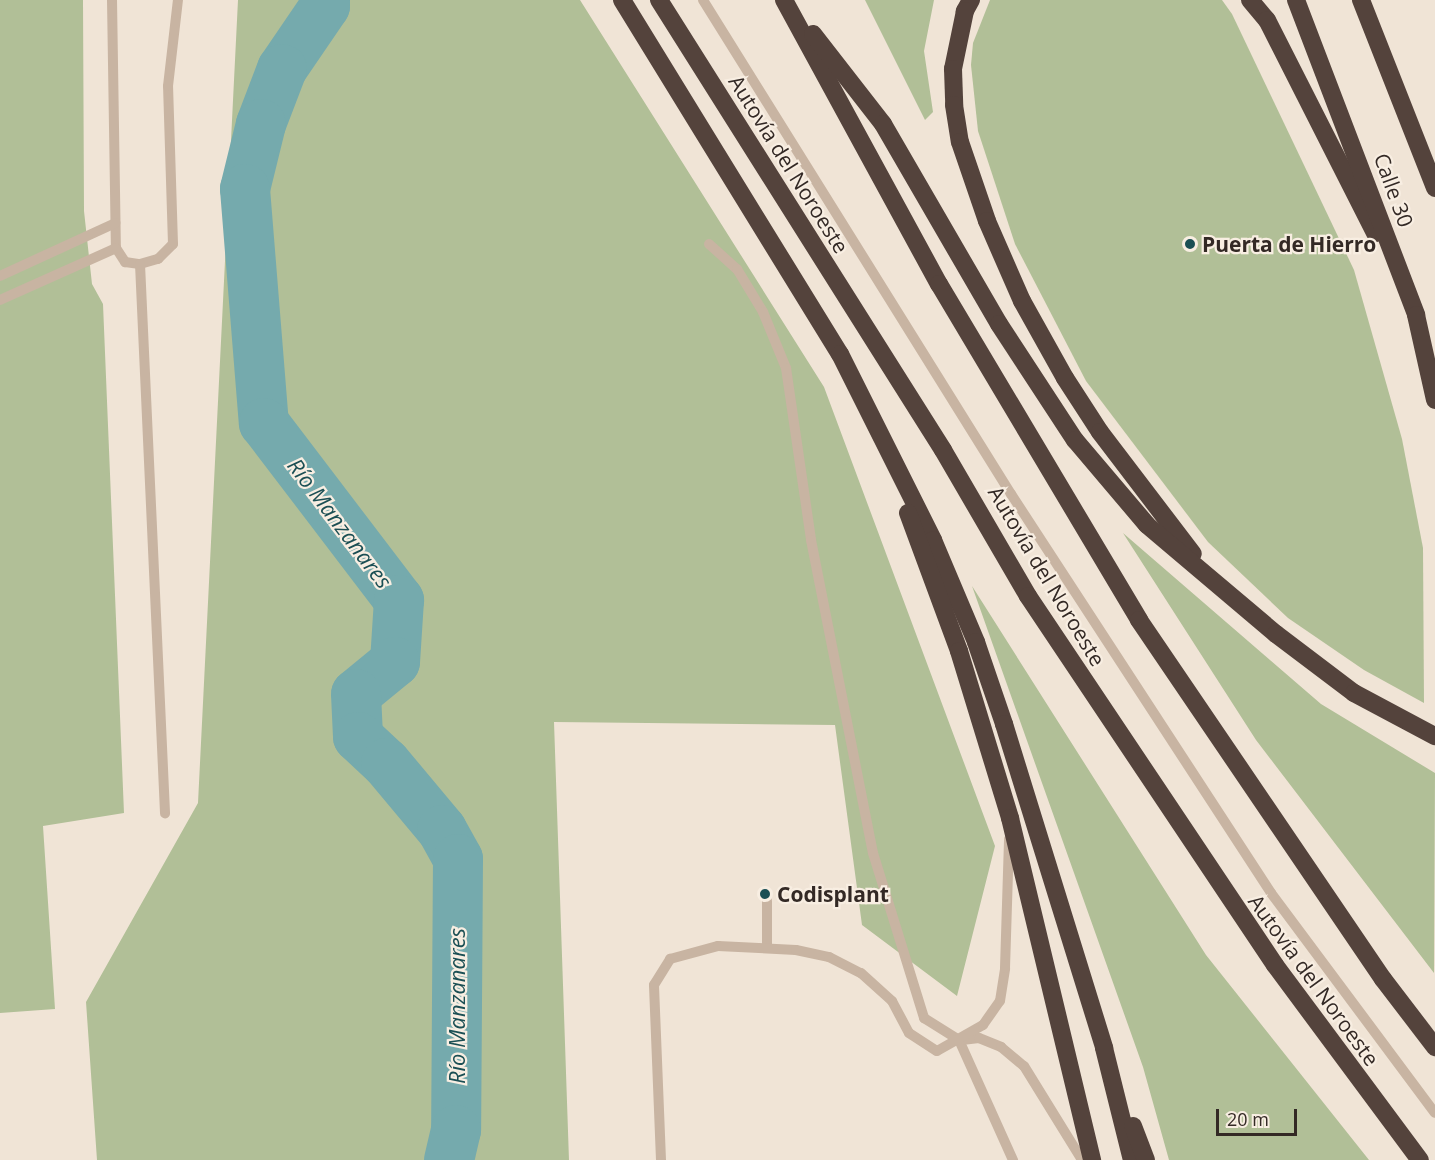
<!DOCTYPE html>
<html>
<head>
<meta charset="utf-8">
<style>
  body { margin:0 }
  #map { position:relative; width:1435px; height:1160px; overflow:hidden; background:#f0e4d6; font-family:"Open Sans",sans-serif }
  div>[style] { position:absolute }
  .green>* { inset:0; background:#b1bf97 }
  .river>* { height:50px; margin:-25px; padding:0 25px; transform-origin:25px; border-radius:25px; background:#75aaad }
  .lane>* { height:10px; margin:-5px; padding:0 5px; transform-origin:5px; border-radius:5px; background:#c8b4a2 }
  .highway>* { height:18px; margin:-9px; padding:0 9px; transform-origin:9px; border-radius:9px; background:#54433c }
  .dots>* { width:16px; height:16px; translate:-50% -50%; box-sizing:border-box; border:3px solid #f8eee2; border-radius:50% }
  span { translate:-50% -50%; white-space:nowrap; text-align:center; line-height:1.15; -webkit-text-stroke:4.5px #f8eee2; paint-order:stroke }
  .street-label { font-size:21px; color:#332925 }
  .poi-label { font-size:21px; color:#332925; font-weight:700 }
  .left { translate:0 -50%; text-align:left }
  .water-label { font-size:22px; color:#1b4f54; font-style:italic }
  .scale { position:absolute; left:1216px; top:1109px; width:81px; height:27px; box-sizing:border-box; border:3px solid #332925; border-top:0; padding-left:8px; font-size:18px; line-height:21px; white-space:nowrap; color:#332925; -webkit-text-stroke:4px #f8eee2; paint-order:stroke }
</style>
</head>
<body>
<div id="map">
  <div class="green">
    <i style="clip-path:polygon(0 0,83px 0,84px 211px,92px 284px,103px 304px,124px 813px,43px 826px,55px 1009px,0 1013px)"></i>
    <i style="clip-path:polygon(238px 0,580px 0,824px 387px,995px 846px,957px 996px,862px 925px,835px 725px,554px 722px,569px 1160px,97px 1160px,86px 1002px,198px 803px)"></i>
    <i style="clip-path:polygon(865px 0,934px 0,924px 51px,933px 112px,925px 120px)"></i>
    <i style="clip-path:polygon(990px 0,1222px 0,1232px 14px,1354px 270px,1402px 439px,1423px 548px,1424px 703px,1364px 670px,1288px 618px,1208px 542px,1086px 381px,1015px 244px,978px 131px,971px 65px,973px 43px)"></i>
    <i style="clip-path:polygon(1123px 533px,1321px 704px,1435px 773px,1434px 973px,1256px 740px)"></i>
    <i style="clip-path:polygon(972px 586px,1206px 955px,1369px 1160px,1169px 1160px,1143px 1067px)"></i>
  </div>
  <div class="river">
    <i style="left:325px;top:0;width:6px;rotate:90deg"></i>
    <i style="left:325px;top:6px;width:76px;rotate:124.3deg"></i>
    <i style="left:282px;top:69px;width:59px;rotate:110.9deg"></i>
    <i style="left:261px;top:124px;width:67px;rotate:103.8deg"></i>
    <i style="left:245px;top:189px;width:235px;rotate:85.4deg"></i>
    <i style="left:264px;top:423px;width:223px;rotate:52.7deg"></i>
    <i style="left:399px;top:600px;width:62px;rotate:93.7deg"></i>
    <i style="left:395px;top:662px;width:50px;rotate:140.6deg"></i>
    <i style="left:356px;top:694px;width:43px;rotate:87.3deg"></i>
    <i style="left:358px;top:737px;width:38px;rotate:43deg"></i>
    <i style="left:386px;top:763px;width:87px;rotate:50.1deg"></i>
    <i style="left:442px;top:830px;width:33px;rotate:61deg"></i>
    <i style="left:458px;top:859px;width:271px;rotate:90.4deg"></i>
    <i style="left:456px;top:1130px;width:31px;rotate:103deg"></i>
  </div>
  <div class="lane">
    <i style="left:112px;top:0;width:248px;rotate:89.1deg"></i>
    <i style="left:116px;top:248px;width:17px;rotate:57deg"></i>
    <i style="left:125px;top:262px;width:15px;rotate:8deg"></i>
    <i style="left:140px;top:264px;width:19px;rotate:-16deg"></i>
    <i style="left:158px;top:259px;width:21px;rotate:-45deg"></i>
    <i style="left:173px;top:244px;width:158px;rotate:-91.8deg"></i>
    <i style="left:168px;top:86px;width:87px;rotate:-83.4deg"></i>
    <i style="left:703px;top:0;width:582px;rotate:58.06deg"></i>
    <i style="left:1011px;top:494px;width:476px;rotate:56.9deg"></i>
    <i style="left:1271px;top:893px;width:274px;rotate:53.3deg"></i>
    <i style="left:709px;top:244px;width:38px;rotate:42deg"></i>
    <i style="left:737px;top:269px;width:50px;rotate:58.8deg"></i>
    <i style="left:763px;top:312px;width:61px;rotate:67.7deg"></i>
    <i style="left:786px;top:368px;width:174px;rotate:81.7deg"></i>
    <i style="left:811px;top:540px;width:319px;rotate:78.8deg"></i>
    <i style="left:873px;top:853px;width:173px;rotate:72.8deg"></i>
    <i style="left:924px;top:1018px;width:41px;rotate:32.2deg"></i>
    <i style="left:959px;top:1040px;width:132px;rotate:65.8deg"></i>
    <i style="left:140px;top:264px;width:550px;rotate:87.39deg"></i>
    <i style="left:0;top:276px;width:127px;rotate:-24.7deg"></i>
    <i style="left:0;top:300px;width:127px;rotate:-24.1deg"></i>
    <i style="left:767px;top:947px;width:46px;rotate:-90deg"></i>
    <i style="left:962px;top:1040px;width:17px;rotate:-7deg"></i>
    <i style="left:979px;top:1038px;width:24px;rotate:22deg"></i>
    <i style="left:1001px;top:1047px;width:30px;rotate:40deg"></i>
    <i style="left:1024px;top:1066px;width:110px;rotate:58.3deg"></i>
    <i style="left:661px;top:1160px;width:175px;rotate:-92.3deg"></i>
    <i style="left:654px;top:985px;width:31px;rotate:-58deg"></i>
    <i style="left:670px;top:959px;width:50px;rotate:-15.2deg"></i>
    <i style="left:718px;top:946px;width:78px;rotate:2.9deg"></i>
    <i style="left:796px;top:950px;width:34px;rotate:12deg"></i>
    <i style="left:829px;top:957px;width:36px;rotate:27deg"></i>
    <i style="left:861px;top:973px;width:42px;rotate:42.1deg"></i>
    <i style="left:892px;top:1001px;width:36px;rotate:62deg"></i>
    <i style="left:909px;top:1033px;width:33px;rotate:33deg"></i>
    <i style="left:937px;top:1051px;width:53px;rotate:-29.5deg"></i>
    <i style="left:983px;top:1025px;width:29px;rotate:-55deg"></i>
    <i style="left:1000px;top:1001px;width:33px;rotate:-81deg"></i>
    <i style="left:1005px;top:968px;width:129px;rotate:-88.2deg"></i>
  </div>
  <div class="highway">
    <i style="left:622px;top:0;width:416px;rotate:58.4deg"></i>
    <i style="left:840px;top:354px;width:208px;rotate:63.4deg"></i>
    <i style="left:933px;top:540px;width:111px;rotate:67.1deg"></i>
    <i style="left:976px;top:642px;width:87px;rotate:71.1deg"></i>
    <i style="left:1004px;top:724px;width:339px;rotate:72.8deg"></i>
    <i style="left:1104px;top:1048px;width:115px;rotate:76deg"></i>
    <i style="left:659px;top:0;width:532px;rotate:57.74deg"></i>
    <i style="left:943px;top:450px;width:169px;rotate:59.8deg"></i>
    <i style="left:1028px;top:596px;width:444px;rotate:56.2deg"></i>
    <i style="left:1275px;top:965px;width:243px;rotate:53.4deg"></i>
    <i style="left:784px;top:0;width:324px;rotate:61.4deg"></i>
    <i style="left:939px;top:284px;width:391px;rotate:59.2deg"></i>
    <i style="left:1139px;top:620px;width:434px;rotate:55.8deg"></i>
    <i style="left:1383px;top:979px;width:86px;rotate:52.6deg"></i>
    <i style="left:971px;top:0;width:13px;rotate:119deg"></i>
    <i style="left:965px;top:11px;width:59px;rotate:101.7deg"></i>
    <i style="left:953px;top:69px;width:36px;rotate:88deg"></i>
    <i style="left:954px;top:105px;width:37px;rotate:81deg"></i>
    <i style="left:960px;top:142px;width:83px;rotate:71.1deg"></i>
    <i style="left:987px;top:221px;width:87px;rotate:66.4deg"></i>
    <i style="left:1022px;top:301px;width:88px;rotate:60.8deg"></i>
    <i style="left:1065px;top:378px;width:64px;rotate:57.1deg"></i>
    <i style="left:1100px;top:432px;width:153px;rotate:52.7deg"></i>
    <i style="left:1250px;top:0;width:26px;rotate:50deg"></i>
    <i style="left:1267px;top:20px;width:239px;rotate:63.1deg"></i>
    <i style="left:1296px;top:0;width:337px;rotate:69.1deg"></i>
    <i style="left:1416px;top:315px;width:87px;rotate:77.4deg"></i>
    <i style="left:1361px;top:0;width:202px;rotate:68.5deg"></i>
    <i style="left:813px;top:34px;width:114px;rotate:52.1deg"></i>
    <i style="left:883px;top:124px;width:231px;rotate:59.9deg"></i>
    <i style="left:999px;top:324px;width:139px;rotate:56.8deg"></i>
    <i style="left:1075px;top:440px;width:111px;rotate:49.7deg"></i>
    <i style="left:1147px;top:525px;width:169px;rotate:40.2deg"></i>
    <i style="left:1276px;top:634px;width:98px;rotate:37.1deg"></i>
    <i style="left:1354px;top:693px;width:92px;rotate:28deg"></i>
    <i style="left:908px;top:513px;width:147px;rotate:69.7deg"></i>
    <i style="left:959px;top:651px;width:175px;rotate:73deg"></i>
    <i style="left:1010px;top:818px;width:352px;rotate:76.5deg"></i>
    <i style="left:1133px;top:1126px;width:36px;rotate:69deg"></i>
  </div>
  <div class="dots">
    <i style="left:1190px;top:244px;background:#1b4f54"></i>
    <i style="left:765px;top:894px;background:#1b4f54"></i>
  </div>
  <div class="street-label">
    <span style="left:789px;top:164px;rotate:58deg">Autovía del Noroeste</span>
    <span style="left:1394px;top:190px;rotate:70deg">Calle 30</span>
    <span style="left:1047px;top:576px;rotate:59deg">Autovía del Noroeste</span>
    <span style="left:1314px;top:980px;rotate:54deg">Autovía del Noroeste</span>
  </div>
  <div class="poi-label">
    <span class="left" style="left:1202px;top:244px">Puerta de Hierro</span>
    <span class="left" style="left:777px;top:894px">Codisplant</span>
  </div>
  <div class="water-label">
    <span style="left:340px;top:523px;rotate:53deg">Río Manzanares</span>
    <span style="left:457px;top:1006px;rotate:-90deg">Río Manzanares</span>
  </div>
  <div class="scale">20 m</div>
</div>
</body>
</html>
